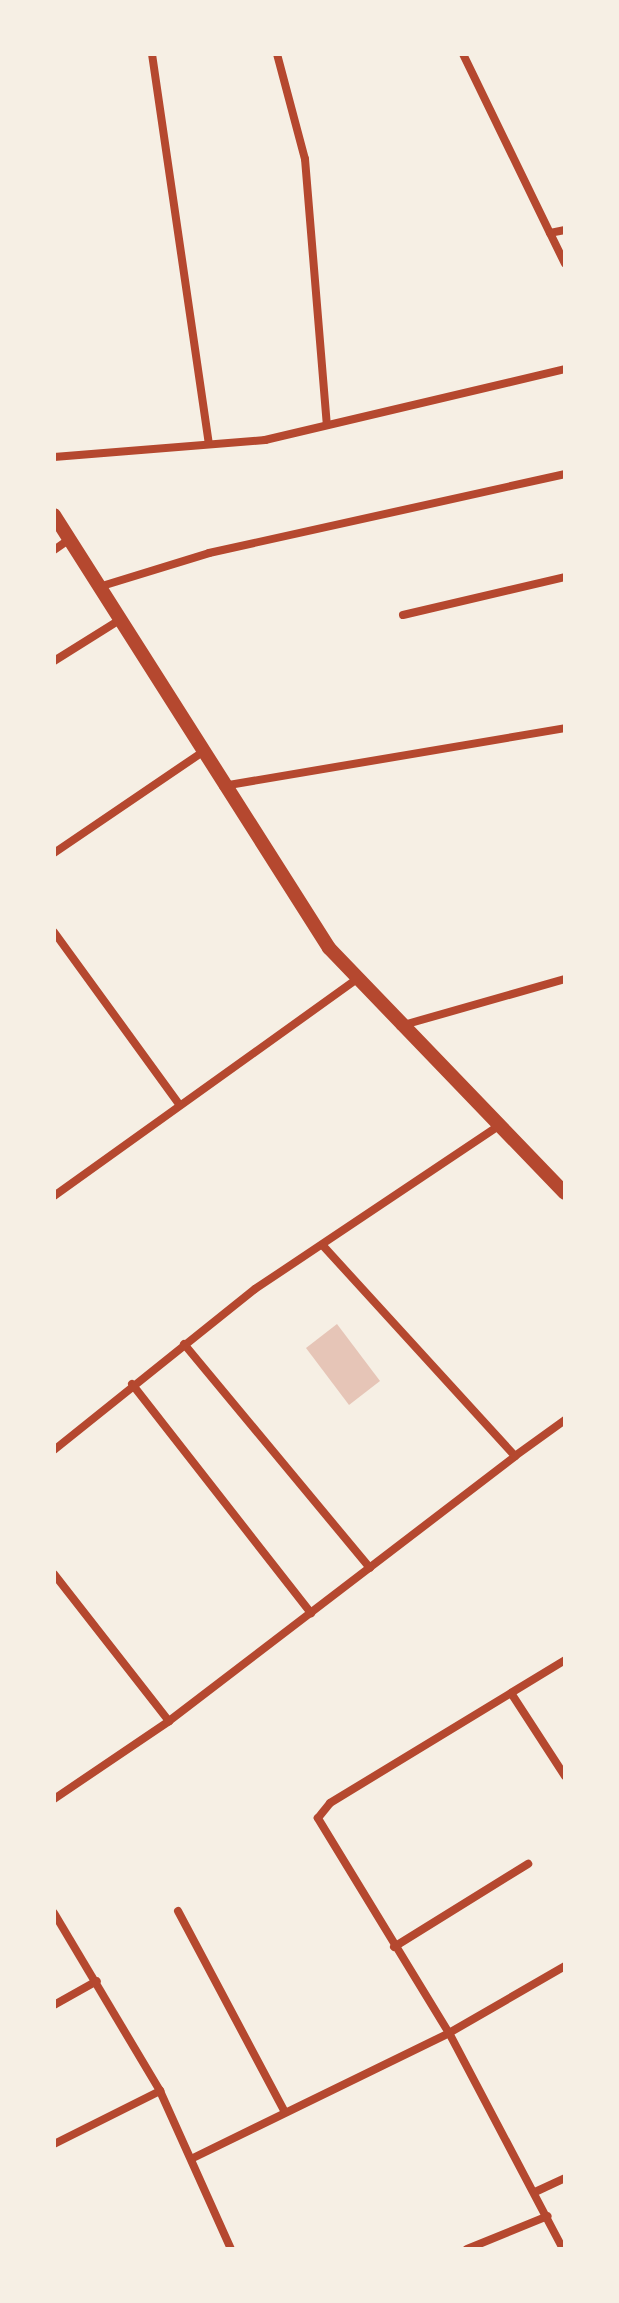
<!DOCTYPE html>
<html>
<head>
<meta charset="utf-8">
<style>
  body { margin:0 }
  #map { position:relative; width:619px; height:2303px; overflow:hidden; background:#f6efe4; font-family:"Asap Condensed",sans-serif }
  div>[style] { position:absolute }
  .building>* { inset:0; background:#e6c5b7 }
  .minor>* { height:8px; margin:-4px; padding:0 4px; transform-origin:4px; border-radius:4px; background:#b5482f }
  .tertiary>* { height:14px; margin:-7px; padding:0 7px; transform-origin:7px; border-radius:7px; background:#b5482f }
  span { translate:-50% -50%; white-space:nowrap; text-align:center; line-height:1.15; -webkit-text-stroke:6px #f6efe4; paint-order:stroke }
  .frame { position:absolute; inset:0; border:56px solid #f6efe4; pointer-events:none }
</style>
</head>
<body>
<div id="map">
  <div class="building">
    <i style="clip-path:polygon(337px 1324px,380px 1381px,349px 1405px,306px 1348px)"></i>
  </div>
  <div class="minor">
    <i style="left:152px;top:54px;width:393px;rotate:81.7deg"></i>
    <i style="left:277px;top:54px;width:109px;rotate:75.1deg"></i>
    <i style="left:305px;top:159px;width:267px;rotate:85.3deg"></i>
    <i style="left:463px;top:54px;width:199px;rotate:64.1deg"></i>
    <i style="left:565px;top:230px;width:15px;rotate:169deg"></i>
    <i style="left:550px;top:233px;width:34px;rotate:64deg"></i>
    <i style="left:54px;top:457px;width:212px;rotate:-4.6deg"></i>
    <i style="left:265px;top:440px;width:308px;rotate:-13.3deg"></i>
    <i style="left:54px;top:550px;width:19px;rotate:-35deg"></i>
    <i style="left:102px;top:586px;width:112px;rotate:-17.1deg"></i>
    <i style="left:209px;top:553px;width:365px;rotate:-12.5deg"></i>
    <i style="left:403px;top:615px;width:166px;rotate:-13.2deg"></i>
    <i style="left:54px;top:661px;width:79px;rotate:-32.1deg"></i>
    <i style="left:223px;top:786px;width:347px;rotate:-9.6deg"></i>
    <i style="left:54px;top:853px;width:178px;rotate:-34.2deg"></i>
    <i style="left:54px;top:932px;width:213px;rotate:54deg"></i>
    <i style="left:400px;top:1026px;width:172px;rotate:-15.9deg"></i>
    <i style="left:54px;top:1196px;width:373px;rotate:-35.6deg"></i>
    <i style="left:184px;top:1344px;width:291px;rotate:50.3deg"></i>
    <i style="left:132px;top:1384px;width:291px;rotate:52deg"></i>
    <i style="left:54px;top:1450px;width:258px;rotate:-38.7deg"></i>
    <i style="left:255px;top:1289px;width:291px;rotate:-33.8deg"></i>
    <i style="left:515px;top:1456px;width:62px;rotate:-35.8deg"></i>
    <i style="left:54px;top:1574px;width:187px;rotate:52deg"></i>
    <i style="left:169px;top:1721px;width:436px;rotate:-37.4deg"></i>
    <i style="left:515px;top:1456px;width:283px;rotate:-132.4deg"></i>
    <i style="left:511px;top:1693px;width:99px;rotate:57deg"></i>
    <i style="left:54px;top:1799px;width:139px;rotate:-34.1deg"></i>
    <i style="left:178px;top:1911px;width:228px;rotate:62deg"></i>
    <i style="left:54px;top:1913px;width:207px;rotate:59.2deg"></i>
    <i style="left:160px;top:2091px;width:173px;rotate:65.8deg"></i>
    <i style="left:394px;top:1947px;width:158px;rotate:-31.8deg"></i>
    <i style="left:54px;top:2005px;width:49px;rotate:-29.2deg"></i>
    <i style="left:54px;top:2144px;width:119px;rotate:-26.6deg"></i>
    <i style="left:193px;top:2158px;width:285px;rotate:-26deg"></i>
    <i style="left:449px;top:2033px;width:134px;rotate:-30deg"></i>
    <i style="left:535px;top:2192px;width:33px;rotate:-25deg"></i>
    <i style="left:467px;top:2249px;width:87px;rotate:-22.2deg"></i>
    <i style="left:563px;top:2249px;width:244px;rotate:-117.8deg"></i>
    <i style="left:449px;top:2033px;width:252px;rotate:-121.4deg"></i>
    <i style="left:318px;top:1818px;width:19px;rotate:-51deg"></i>
    <i style="left:330px;top:1803px;width:275px;rotate:-31.3deg"></i>
  </div>
  <div class="tertiary">
    <i style="left:54px;top:515px;width:513px;rotate:57.58deg"></i>
    <i style="left:329px;top:948px;width:340px;rotate:46.1deg"></i>
  </div>
  <div class="frame"></div>
</div>
</body>
</html>
